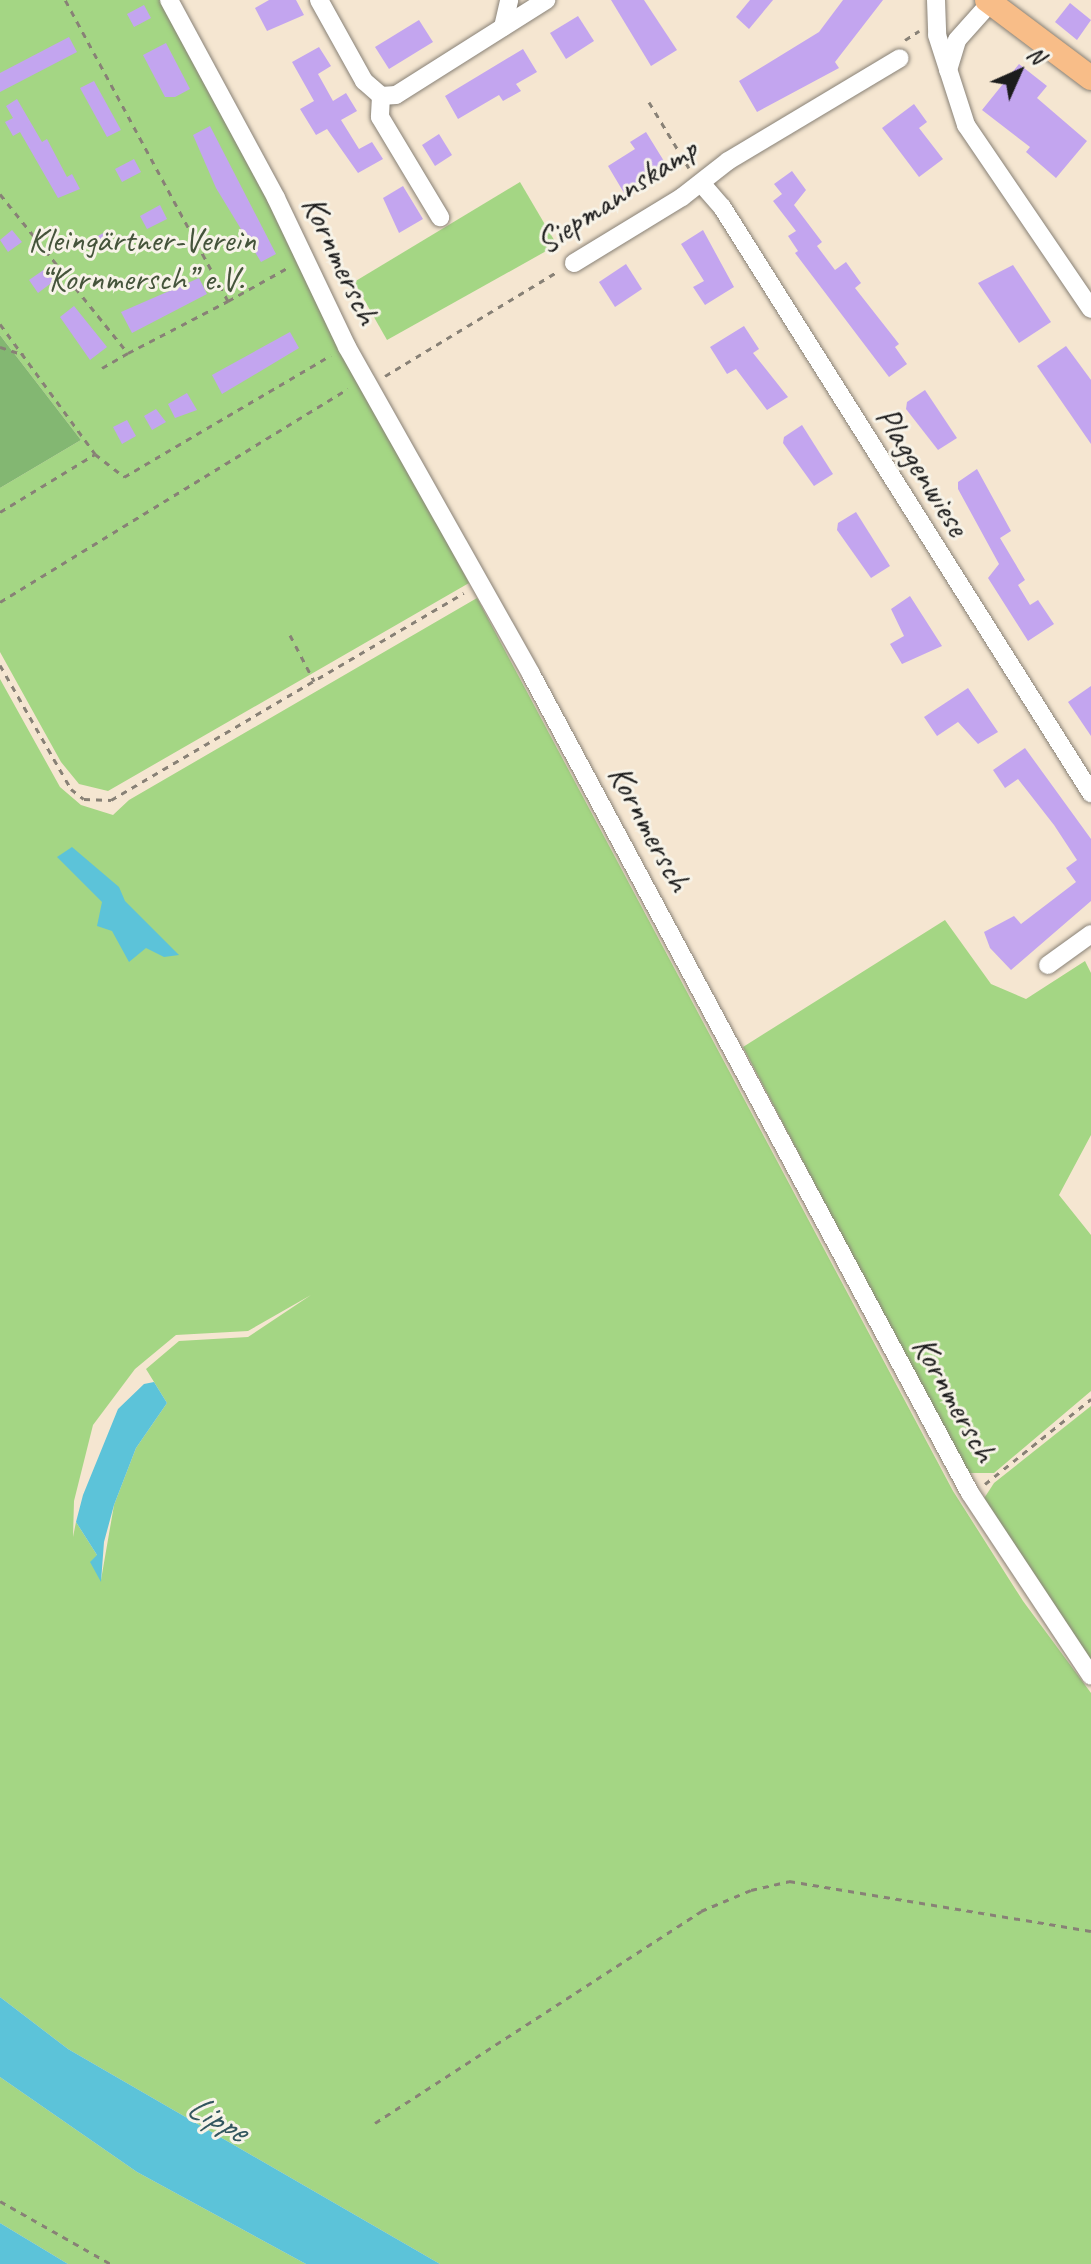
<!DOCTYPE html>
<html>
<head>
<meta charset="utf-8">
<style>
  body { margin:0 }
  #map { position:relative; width:1091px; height:2264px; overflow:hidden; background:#f5e6d1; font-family:Caveat,sans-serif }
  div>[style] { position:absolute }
  .green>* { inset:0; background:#a4d684 }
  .forest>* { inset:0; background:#83b772 }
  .water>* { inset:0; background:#5cc3d9 }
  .building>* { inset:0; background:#c3a5ef }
  .path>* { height:3px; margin-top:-1.5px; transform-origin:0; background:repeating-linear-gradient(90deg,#888176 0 6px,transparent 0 12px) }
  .roads { filter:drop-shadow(0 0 2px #888176) drop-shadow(0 0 2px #888176) }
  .minor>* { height:18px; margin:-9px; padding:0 9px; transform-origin:9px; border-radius:9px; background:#fff }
  .major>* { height:24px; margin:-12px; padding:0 12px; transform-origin:12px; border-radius:12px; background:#f8bd88 }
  span { translate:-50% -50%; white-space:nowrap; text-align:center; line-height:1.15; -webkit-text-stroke:6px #f7f3e8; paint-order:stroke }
  .street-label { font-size:34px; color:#1c1c1c }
  .park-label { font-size:34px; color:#45543b }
  .water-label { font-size:36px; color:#32565e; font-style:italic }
  .north { position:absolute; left:979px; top:32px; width:80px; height:80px; -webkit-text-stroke:6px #f7f3e8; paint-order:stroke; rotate:45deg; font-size:22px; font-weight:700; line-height:32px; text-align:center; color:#1c1c1c }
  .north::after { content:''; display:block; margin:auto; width:28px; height:36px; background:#1c1c1c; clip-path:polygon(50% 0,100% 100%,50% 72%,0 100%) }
</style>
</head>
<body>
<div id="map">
  <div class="green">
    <i style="clip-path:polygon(0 0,160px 0,273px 200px,370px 399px,469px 583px,108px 791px,79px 784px,61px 762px,0 652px,0 488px,81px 440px,0 335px)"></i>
    <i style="clip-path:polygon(520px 182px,557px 245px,387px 340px,354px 282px)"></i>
    <i style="clip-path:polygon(evenodd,477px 598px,953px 1491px,1023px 1601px,1091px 1693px,1091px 2264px,440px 2264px,68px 2049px,0 1997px,0 679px,60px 787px,81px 805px,113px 815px,129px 800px,477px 598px,311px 1295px,248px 1337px,179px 1341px,146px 1369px,167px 1403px,136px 1448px,114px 1505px,101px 1580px,97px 1555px,76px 1522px,73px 1537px,74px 1501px,93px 1425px,135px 1369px,176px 1335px,248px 1331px,311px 1295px)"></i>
    <i style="clip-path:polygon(945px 920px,991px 984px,1026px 999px,1085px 961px,1091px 973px,1091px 1135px,1059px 1195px,1091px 1235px,1091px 1391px,994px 1473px,966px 1473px,743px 1047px)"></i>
    <i style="clip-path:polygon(1091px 1406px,1091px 1668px,983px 1500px,994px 1483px)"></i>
    <i style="clip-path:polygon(0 2077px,137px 2172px,306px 2264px,68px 2264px,0 2223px)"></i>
  </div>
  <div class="forest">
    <i style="clip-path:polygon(0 335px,81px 440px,0 488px)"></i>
  </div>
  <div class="water">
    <i style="clip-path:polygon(72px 847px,119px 887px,125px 901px,179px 955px,164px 957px,146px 948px,129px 962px,112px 931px,97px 926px,102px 902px,57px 857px)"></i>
    <i style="clip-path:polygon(154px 1382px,167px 1403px,136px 1448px,114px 1505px,104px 1542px,101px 1582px,90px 1562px,97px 1555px,76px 1522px,83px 1495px,118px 1409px,144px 1384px)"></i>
    <i style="clip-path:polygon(0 1997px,68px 2049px,440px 2264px,306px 2264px,137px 2172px,0 2077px)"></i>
    <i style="clip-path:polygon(0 2223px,68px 2264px,0 2264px)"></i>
  </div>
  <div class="building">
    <i style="clip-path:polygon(269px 0,296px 0,304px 15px,267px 31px,255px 8px)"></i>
    <i style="clip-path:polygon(611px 0,644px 0,677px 50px,651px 66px)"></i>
    <i style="clip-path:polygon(750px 0,773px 0,749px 29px,736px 17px)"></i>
    <i style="clip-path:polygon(843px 0,883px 0,835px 62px,839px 68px,757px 112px,739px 81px,819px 32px)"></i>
    <i style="clip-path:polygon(1070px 3px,1091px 20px,1077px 40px,1055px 22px)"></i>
    <i style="clip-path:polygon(144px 5px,151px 18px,134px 27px,127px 14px)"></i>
    <i style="clip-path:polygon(578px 16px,594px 41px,566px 59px,550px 33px)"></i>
    <i style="clip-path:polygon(419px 20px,433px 42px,389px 69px,375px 47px)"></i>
    <i style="clip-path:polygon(69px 37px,77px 52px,0 92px,0 73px)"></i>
    <i style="clip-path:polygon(166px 43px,190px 89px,175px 97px,165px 97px,143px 55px)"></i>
    <i style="clip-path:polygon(319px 47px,331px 66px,318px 74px,333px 101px,346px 93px,357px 111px,341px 120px,359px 149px,372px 142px,383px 159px,358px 173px,327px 129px,316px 135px,300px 109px,314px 101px,292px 62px)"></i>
    <i style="clip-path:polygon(523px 49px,537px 72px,516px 84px,521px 91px,503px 101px,499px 95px,458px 119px,445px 96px)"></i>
    <i style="clip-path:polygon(1019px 64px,1047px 86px,1037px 98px,1087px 141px,1056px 178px,1026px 152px,1030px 147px,982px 110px)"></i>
    <i style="clip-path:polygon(94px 81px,121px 130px,107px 137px,80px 88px)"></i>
    <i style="clip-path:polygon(17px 99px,42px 142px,47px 139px,67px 177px,72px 174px,80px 189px,58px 198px,20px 132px,13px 136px,5px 122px,13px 118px,6px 106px)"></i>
    <i style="clip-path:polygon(914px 104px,927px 122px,919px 128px,943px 159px,919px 177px,882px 128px)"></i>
    <i style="clip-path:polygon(210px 126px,276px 254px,261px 262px,216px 188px,193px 135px)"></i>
    <i style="clip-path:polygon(646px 132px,667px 166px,624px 193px,608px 166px,635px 149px,630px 142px)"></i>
    <i style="clip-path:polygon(439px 134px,452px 155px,435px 166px,422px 145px)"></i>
    <i style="clip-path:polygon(134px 159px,141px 172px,122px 182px,115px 169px)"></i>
    <i style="clip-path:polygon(792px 171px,806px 190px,794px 205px,822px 242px,817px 246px,835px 270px,846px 262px,861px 283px,855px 288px,899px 344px,895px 347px,907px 364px,889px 377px,795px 253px,798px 251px,788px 236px,796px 231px,773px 201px,782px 194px,774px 184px)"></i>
    <i style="clip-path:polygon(403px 186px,423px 219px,399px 233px,383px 198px)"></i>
    <i style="clip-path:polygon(160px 205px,167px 219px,147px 229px,140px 216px)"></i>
    <i style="clip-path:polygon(12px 230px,22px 242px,8px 252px,0 240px)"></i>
    <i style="clip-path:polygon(703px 230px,734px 287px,705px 305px,693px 287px,704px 281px,681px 244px)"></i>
    <i style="clip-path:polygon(107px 231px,114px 244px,98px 252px,92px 239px)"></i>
    <i style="clip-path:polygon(626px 264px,642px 289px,615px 307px,599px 282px)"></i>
    <i style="clip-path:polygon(1013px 265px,1051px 322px,1019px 343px,978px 283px)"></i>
    <i style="clip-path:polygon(45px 269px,54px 281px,38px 293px,29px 280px)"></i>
    <i style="clip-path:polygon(199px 278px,207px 294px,132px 333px,121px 312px)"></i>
    <i style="clip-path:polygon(74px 306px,107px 347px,90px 360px,60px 317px)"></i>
    <i style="clip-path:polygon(744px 326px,759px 349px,753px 353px,788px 397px,767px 410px,736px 369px,727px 374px,710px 347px)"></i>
    <i style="clip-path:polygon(290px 332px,299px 348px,222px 394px,212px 375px)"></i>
    <i style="clip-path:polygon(1066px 346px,1091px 380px,1091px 444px,1037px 366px)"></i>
    <i style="clip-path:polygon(925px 390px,957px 438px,938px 450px,906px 409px,907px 402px)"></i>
    <i style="clip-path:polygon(187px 393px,197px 410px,175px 418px,168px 404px)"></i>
    <i style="clip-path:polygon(156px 409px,166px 422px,152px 430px,144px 416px)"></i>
    <i style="clip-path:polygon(127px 420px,136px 436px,122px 444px,113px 427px)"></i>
    <i style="clip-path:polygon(802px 425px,833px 474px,814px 486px,783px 443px,784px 437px)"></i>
    <i style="clip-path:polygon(977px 469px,1011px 531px,1000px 538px,1025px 580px,1018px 585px,1030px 605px,1038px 600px,1054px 624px,1028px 641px,988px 578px,999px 564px,958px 489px,958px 482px)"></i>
    <i style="clip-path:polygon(856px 512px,890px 566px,871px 578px,837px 530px,838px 523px)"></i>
    <i style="clip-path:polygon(910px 596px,942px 646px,902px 664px,890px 644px,904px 636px,891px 609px)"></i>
    <i style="clip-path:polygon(1091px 686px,1091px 736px,1068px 702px)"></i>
    <i style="clip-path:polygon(968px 688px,998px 732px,978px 744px,958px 722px,937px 736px,924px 717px)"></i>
    <i style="clip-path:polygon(1025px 748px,1091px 839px,1091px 901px,1011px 970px,990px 948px,984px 932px,1014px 916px,1021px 924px,1076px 882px,1066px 868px,1077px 860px,1054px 825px,1018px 779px,1005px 788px,993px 770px)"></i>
  </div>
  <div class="path">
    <i style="left:905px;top:40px;width:17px;rotate:-33deg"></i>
    <i style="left:649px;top:102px;width:77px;rotate:58.8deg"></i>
    <i style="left:0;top:194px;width:204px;rotate:51.2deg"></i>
    <i style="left:128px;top:353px;width:113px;rotate:-27.5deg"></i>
    <i style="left:228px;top:301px;width:342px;rotate:-118.4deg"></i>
    <i style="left:228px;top:301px;width:68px;rotate:-29.2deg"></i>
    <i style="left:0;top:324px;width:161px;rotate:53.8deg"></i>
    <i style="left:95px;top:454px;width:37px;rotate:38deg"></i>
    <i style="left:124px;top:477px;width:240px;rotate:-30.5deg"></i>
    <i style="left:0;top:347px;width:25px;rotate:18deg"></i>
    <i style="left:102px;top:368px;width:30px;rotate:-30deg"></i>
    <i style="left:385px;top:376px;width:201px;rotate:-31.2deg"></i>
    <i style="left:0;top:512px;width:111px;rotate:-31.4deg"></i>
    <i style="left:0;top:602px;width:408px;rotate:-31.5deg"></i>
    <i style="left:290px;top:635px;width:52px;rotate:62.4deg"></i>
    <i style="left:0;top:665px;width:143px;rotate:60.2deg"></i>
    <i style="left:71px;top:789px;width:16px;rotate:38deg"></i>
    <i style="left:84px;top:799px;width:27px;rotate:2deg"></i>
    <i style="left:111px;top:800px;width:409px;rotate:-30.4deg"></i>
    <i style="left:985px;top:1484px;width:136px;rotate:-38.7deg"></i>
    <i style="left:375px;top:2123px;width:389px;rotate:-33deg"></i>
    <i style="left:701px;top:1911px;width:54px;rotate:-22.8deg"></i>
    <i style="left:751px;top:1890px;width:39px;rotate:-13deg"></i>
    <i style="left:789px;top:1881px;width:306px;rotate:9.4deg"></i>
    <i style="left:0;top:2201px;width:128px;rotate:29.6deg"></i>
  </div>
  <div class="roads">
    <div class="minor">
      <i style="left:169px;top:0;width:225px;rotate:61.6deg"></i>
      <i style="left:276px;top:198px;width:165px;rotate:64.5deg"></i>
      <i style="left:347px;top:347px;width:375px;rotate:60.6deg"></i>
      <i style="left:531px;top:674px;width:929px;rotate:61.81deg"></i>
      <i style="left:970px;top:1493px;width:219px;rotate:56.5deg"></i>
      <i style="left:319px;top:0;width:93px;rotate:60.9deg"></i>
      <i style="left:364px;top:81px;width:23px;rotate:41deg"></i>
      <i style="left:936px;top:0;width:35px;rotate:88deg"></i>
      <i style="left:937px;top:35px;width:95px;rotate:72.1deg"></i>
      <i style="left:966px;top:125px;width:222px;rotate:55.8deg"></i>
      <i style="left:503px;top:27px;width:28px;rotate:-77deg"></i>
      <i style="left:948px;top:70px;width:31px;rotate:-73deg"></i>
      <i style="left:957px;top:40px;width:50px;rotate:-48.3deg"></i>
      <i style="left:381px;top:96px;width:15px;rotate:-4deg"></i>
      <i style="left:396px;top:95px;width:178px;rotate:-32.3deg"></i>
      <i style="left:381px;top:96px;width:21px;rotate:93deg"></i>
      <i style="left:380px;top:117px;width:117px;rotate:59deg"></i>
      <i style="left:701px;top:183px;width:32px;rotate:49deg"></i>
      <i style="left:722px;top:207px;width:693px;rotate:57.8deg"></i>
      <i style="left:574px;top:263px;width:127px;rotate:-31.4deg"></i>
      <i style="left:682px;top:197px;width:58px;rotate:-38deg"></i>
      <i style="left:728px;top:161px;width:200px;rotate:-30.9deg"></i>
      <i style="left:1048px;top:965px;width:53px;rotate:-35.8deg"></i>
    </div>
    <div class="major">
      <i style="left:987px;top:0;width:130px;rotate:36.9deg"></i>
    </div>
  </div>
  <div class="street-label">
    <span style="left:616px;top:195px;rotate:-33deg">Siepmannskamp</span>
    <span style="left:341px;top:260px;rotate:65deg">Kornmersch</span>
    <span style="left:923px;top:471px;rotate:58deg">Plaggenwiese</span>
    <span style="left:650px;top:828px;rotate:62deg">Kornmersch</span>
    <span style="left:955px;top:1399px;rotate:61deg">Kornmersch</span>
  </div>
  <div class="park-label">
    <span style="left:142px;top:259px">Kleingärtner-Verein<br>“Kornmersch” e.V.</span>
  </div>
  <div class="water-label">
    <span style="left:217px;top:2118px;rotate:29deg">Lippe</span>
  </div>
  <div class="north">N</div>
</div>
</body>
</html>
